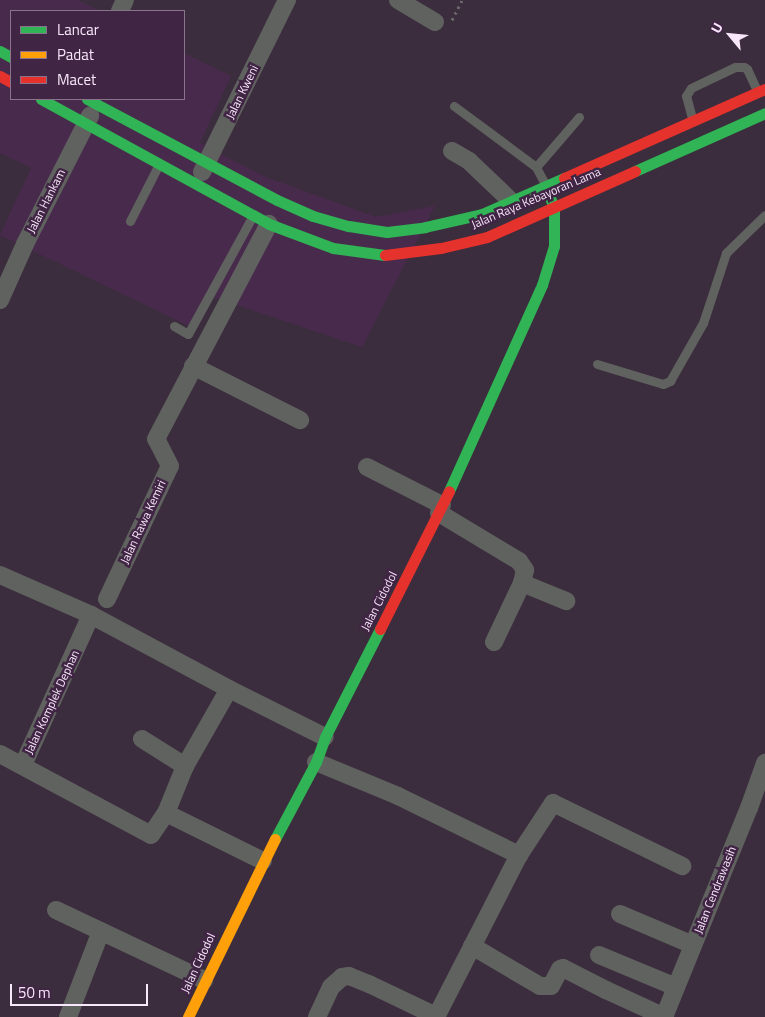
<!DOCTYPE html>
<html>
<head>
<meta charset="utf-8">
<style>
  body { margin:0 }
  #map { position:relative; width:765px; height:1017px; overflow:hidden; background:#3b2d3d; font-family:"Titillium Web",sans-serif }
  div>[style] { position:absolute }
  .built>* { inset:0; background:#482b4c }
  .path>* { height:3px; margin-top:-1.5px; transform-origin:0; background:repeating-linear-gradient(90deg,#696769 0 2.5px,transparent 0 6.5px) }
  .lane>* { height:9px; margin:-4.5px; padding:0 4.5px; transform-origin:4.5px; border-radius:4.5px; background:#60625f }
  .street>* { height:18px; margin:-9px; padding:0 9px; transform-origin:9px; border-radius:9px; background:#60625f }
  .fast>* { height:11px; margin:-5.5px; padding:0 5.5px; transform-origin:5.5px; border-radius:5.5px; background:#30b455 }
  .slow>* { height:11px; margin:-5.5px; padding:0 5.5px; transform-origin:5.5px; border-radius:5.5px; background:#ff9f0a }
  .jam>* { height:11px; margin:-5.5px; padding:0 5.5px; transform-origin:5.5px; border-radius:5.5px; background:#e5322d }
  span { translate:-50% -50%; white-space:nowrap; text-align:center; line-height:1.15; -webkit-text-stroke:5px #402644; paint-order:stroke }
  .street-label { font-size:12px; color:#f8e7fa }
  .legend { position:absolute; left:10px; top:10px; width:175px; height:90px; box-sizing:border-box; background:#402644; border:1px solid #8a738d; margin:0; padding:6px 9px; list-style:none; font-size:15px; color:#f8e7fa }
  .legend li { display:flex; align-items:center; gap:10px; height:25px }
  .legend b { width:25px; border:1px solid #8a738d }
  .north { position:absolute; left:705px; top:10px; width:50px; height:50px; -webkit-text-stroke:4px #402644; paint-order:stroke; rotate:298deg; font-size:14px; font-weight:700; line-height:20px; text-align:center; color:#f8e7fa }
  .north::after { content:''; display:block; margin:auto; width:18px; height:22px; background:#f8e7fa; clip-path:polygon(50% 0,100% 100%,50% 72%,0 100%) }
  .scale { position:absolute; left:10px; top:984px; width:138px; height:22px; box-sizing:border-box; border:2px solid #f8e7fa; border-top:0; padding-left:6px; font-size:15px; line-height:18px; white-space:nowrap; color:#f8e7fa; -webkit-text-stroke:4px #402644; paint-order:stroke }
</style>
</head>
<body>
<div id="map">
  <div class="built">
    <i style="clip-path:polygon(0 0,78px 0,100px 11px,11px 11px,11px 99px,184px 99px,184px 53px,231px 76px,200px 143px,263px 176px,376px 217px,435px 206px,362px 347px,210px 296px,195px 329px,0 235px,31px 168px,0 153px)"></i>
  </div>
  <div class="path">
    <i style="left:452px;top:20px;width:22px;rotate:-63deg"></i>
  </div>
  <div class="lane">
    <i style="left:454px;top:106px;width:102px;rotate:36.6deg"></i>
    <i style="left:536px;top:167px;width:19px;rotate:62deg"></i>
    <i style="left:692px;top:118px;width:23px;rotate:-105deg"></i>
    <i style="left:686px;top:96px;width:9px;rotate:-58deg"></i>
    <i style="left:691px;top:88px;width:49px;rotate:-25.5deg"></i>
    <i style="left:735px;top:67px;width:9px"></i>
    <i style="left:744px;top:67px;width:4px;rotate:34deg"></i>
    <i style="left:747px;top:69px;width:23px;rotate:65deg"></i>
    <i style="left:536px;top:167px;width:66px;rotate:-49.3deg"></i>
    <i style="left:130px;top:221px;width:62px;rotate:-63deg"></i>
    <i style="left:174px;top:326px;width:16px;rotate:30deg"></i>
    <i style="left:188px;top:334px;width:133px;rotate:-61.3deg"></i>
    <i style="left:597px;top:364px;width:69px;rotate:16.9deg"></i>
    <i style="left:663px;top:384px;width:8px;rotate:-23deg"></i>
    <i style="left:670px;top:381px;width:67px;rotate:-60.4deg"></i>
    <i style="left:703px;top:323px;width:74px;rotate:-71.8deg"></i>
    <i style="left:726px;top:253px;width:54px;rotate:-44.3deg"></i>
  </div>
  <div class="street">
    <i style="left:398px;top:0;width:43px;rotate:30.7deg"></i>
    <i style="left:120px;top:11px;width:12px;rotate:-66deg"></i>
    <i style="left:452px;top:151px;width:20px;rotate:30deg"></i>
    <i style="left:469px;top:161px;width:59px;rotate:43.6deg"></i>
    <i style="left:202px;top:172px;width:192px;rotate:-63.7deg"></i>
    <i style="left:0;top:300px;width:61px;rotate:-65.9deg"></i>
    <i style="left:25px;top:244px;width:144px;rotate:-63.1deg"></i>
    <i style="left:193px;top:366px;width:120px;rotate:26.8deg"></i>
    <i style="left:367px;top:467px;width:84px;rotate:26.9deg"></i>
    <i style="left:439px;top:513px;width:93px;rotate:31deg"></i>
    <i style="left:519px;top:561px;width:11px;rotate:56deg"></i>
    <i style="left:525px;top:570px;width:13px;rotate:103deg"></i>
    <i style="left:522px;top:583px;width:48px;rotate:22.2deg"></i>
    <i style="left:0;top:575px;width:99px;rotate:23.7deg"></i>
    <i style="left:91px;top:615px;width:157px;rotate:28.2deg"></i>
    <i style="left:229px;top:689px;width:89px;rotate:119.7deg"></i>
    <i style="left:185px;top:766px;width:51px;rotate:112deg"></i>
    <i style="left:166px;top:813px;width:108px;rotate:26.3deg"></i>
    <i style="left:107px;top:599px;width:147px;rotate:-64.7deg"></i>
    <i style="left:170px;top:466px;width:30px;rotate:-117deg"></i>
    <i style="left:156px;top:439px;width:243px;rotate:-62.3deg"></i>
    <i style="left:494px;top:642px;width:65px;rotate:-64.6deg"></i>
    <i style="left:229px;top:689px;width:107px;rotate:26.6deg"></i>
    <i style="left:142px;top:739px;width:51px;rotate:32.1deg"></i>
    <i style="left:0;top:754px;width:171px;rotate:28.2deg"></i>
    <i style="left:151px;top:835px;width:27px;rotate:-56deg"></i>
    <i style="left:316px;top:762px;width:89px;rotate:22.5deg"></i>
    <i style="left:398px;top:796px;width:135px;rotate:26deg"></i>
    <i style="left:23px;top:765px;width:165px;rotate:-65.6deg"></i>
    <i style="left:56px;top:910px;width:164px;rotate:25.3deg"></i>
    <i style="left:620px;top:914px;width:79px;rotate:23deg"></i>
    <i style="left:472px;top:946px;width:79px;rotate:30.5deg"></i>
    <i style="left:540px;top:986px;width:11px"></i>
    <i style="left:551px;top:986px;width:19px;rotate:-62deg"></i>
    <i style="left:560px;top:969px;width:3px;rotate:-18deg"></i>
    <i style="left:563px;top:968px;width:48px;rotate:27.1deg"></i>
    <i style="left:606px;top:990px;width:65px;rotate:24.6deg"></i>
    <i style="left:599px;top:955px;width:83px;rotate:22.6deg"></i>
    <i style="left:68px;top:1017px;width:92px;rotate:-69deg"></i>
    <i style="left:317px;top:1017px;width:33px;rotate:-65deg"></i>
    <i style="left:331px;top:987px;width:15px;rotate:-42deg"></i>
    <i style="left:342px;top:977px;width:7px;rotate:-8deg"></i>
    <i style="left:349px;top:976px;width:22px;rotate:22deg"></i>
    <i style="left:369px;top:984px;width:74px;rotate:25.5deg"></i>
    <i style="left:436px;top:1017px;width:182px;rotate:-62.9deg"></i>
    <i style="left:519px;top:855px;width:62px;rotate:-56.8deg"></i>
    <i style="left:553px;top:803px;width:144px;rotate:26deg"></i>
    <i style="left:664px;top:1017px;width:226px;rotate:-67.9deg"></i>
    <i style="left:749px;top:808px;width:48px;rotate:-70.4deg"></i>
  </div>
  <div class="fast">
    <i style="left:0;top:51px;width:13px;rotate:29deg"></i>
    <i style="left:41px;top:99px;width:260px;rotate:28.7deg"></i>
    <i style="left:269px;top:224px;width:68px;rotate:20.6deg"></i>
    <i style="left:333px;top:248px;width:52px;rotate:7.7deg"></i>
    <i style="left:87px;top:99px;width:215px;rotate:28deg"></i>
    <i style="left:277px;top:200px;width:39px;rotate:24deg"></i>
    <i style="left:313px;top:216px;width:37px;rotate:16deg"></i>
    <i style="left:349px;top:226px;width:38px;rotate:9deg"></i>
    <i style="left:387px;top:232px;width:38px;rotate:-7deg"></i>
    <i style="left:425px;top:227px;width:58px;rotate:-12.8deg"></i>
    <i style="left:482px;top:214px;width:90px;rotate:-23.7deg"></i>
    <i style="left:635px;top:171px;width:142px;rotate:-24deg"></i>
    <i style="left:449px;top:491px;width:226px;rotate:-65.7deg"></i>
    <i style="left:542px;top:285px;width:41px;rotate:-72.9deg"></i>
    <i style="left:554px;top:246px;width:38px;rotate:-90deg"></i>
    <i style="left:554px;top:208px;width:22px;rotate:-111deg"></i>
    <i style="left:275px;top:839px;width:87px;rotate:-62deg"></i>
    <i style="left:316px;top:762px;width:27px;rotate:-70deg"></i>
    <i style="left:325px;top:737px;width:121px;rotate:-63deg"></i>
  </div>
  <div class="slow">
    <i style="left:188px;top:1017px;width:198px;rotate:-64deg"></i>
  </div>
  <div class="jam">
    <i style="left:0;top:76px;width:13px;rotate:29deg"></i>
    <i style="left:564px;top:178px;width:220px;rotate:-23.9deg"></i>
    <i style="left:385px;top:255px;width:56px;rotate:-7.1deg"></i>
    <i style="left:441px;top:248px;width:47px;rotate:-13.4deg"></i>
    <i style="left:487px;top:237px;width:162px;rotate:-24deg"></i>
    <i style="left:380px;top:629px;width:154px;rotate:-63.4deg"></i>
  </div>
  <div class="street-label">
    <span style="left:242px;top:92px;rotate:-64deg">Jalan Kweni</span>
    <span style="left:536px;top:198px;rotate:-23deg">Jalan Raya Kebayoran Lama</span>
    <span style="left:46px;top:201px;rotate:-63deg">Jalan Hankam</span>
    <span style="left:143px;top:522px;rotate:-65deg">Jalan Rawa Kemiri</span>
    <span style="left:379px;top:601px;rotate:-63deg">Jalan Cidodol</span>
    <span style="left:52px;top:702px;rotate:-65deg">Jalan Komplek Dephan</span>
    <span style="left:715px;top:890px;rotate:-68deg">Jalan Cendrawasih</span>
    <span style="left:198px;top:963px;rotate:-65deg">Jalan Cidodol</span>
  </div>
  <ul class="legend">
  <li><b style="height:6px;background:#30b455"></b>Lancar</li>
  <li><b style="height:6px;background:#ff9f0a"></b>Padat</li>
  <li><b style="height:6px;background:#e5322d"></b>Macet</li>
  </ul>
  <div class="north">U</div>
  <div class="scale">50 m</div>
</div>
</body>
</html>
